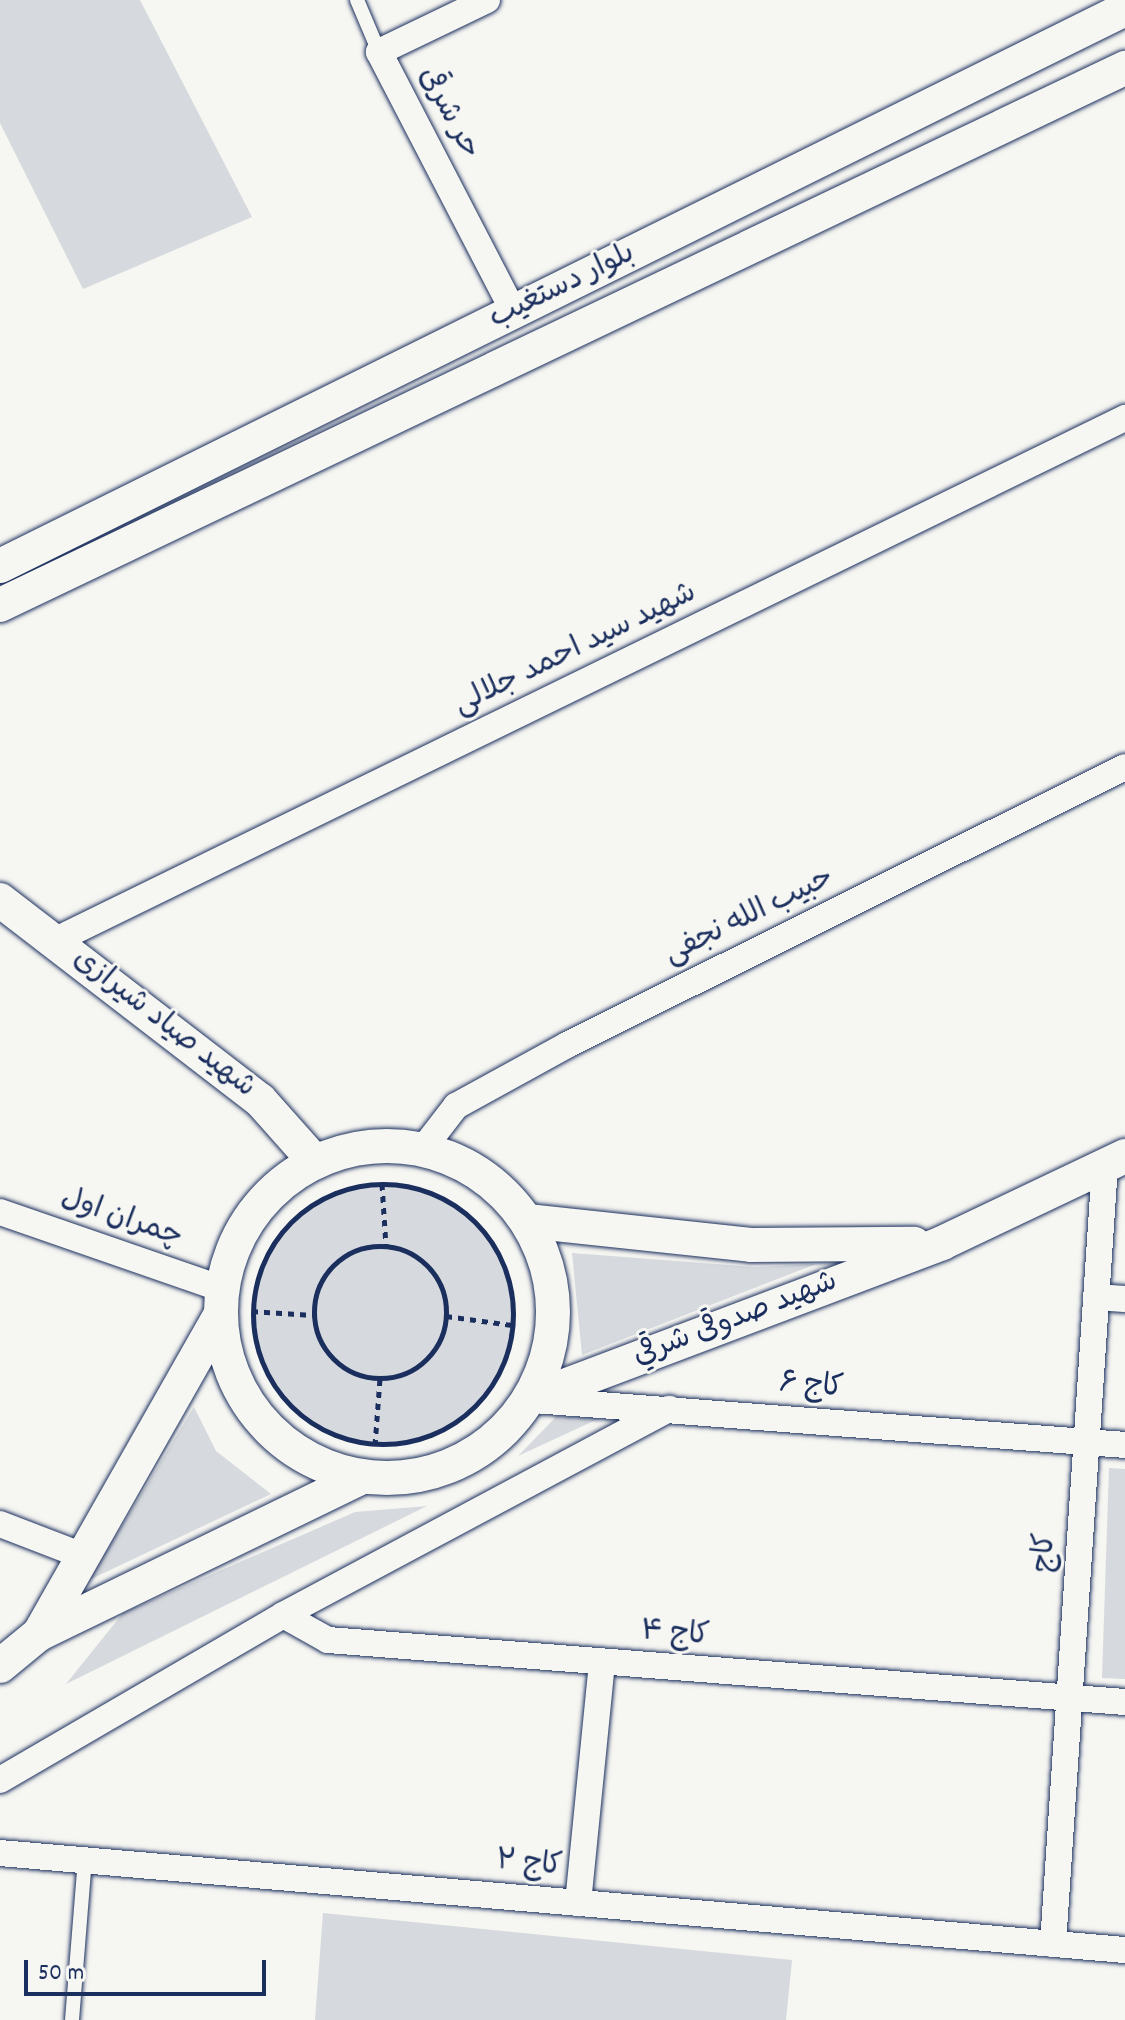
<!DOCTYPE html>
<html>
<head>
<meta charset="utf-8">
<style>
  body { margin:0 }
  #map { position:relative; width:1125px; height:2020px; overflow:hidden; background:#f6f6f2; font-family:Dekko,"Playpen Sans Arabic",sans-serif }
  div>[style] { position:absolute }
  .green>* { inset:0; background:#d6d9dd }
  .round { border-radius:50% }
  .path>* { height:5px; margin-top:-2.5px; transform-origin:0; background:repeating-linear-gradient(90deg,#1b2f5e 0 6px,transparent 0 12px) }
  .path>.ring { margin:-2.5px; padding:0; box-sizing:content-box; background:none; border:5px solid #1b2f5e; border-radius:50% }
  .roads { filter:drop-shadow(0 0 2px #1b2f5e) drop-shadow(0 0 2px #1b2f5e) }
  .service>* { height:14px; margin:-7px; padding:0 7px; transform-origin:7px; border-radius:7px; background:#f6f6f2 }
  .minor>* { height:26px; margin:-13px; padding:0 13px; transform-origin:13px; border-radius:13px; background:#f6f6f2 }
  .tertiary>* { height:34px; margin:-17px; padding:0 17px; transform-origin:17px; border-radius:17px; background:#f6f6f2 }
  .tertiary>.ring { margin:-17px; padding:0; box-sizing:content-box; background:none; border:34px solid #f6f6f2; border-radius:50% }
  span { translate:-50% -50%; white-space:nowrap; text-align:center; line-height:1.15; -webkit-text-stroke:6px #f6f6f2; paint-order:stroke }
  .street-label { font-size:30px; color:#1b2f5e }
  .scale { position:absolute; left:24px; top:1960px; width:242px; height:36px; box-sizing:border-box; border:4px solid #1b2f5e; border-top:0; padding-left:10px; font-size:24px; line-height:28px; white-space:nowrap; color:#1b2f5e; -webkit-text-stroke:6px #f6f6f2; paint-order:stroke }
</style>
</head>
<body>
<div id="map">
  <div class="green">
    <i style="clip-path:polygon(0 0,140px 0,252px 217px,83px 289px,0 123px)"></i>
    <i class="round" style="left:253px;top:1184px;width:260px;height:260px"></i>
    <i style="clip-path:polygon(572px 1253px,755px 1267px,816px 1264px,582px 1355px)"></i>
    <i style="clip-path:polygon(194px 1407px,216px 1451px,271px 1494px,89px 1580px)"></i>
    <i style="clip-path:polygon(557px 1416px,600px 1418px,518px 1456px)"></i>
    <i style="clip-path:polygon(1109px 1468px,1125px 1469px,1125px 1679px,1102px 1678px)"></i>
    <i style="clip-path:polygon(427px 1506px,66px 1684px,123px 1613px,355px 1512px)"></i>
    <i style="clip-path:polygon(323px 1913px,792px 1960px,786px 2020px,315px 2020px)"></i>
  </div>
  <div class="path">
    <i class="ring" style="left:253px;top:1184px;width:255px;height:255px"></i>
    <i style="left:382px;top:1184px;width:62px;rotate:86.3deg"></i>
    <i class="ring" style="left:314px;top:1246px;width:127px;height:127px"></i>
    <i style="left:252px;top:1311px;width:61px;rotate:3.8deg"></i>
    <i style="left:446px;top:1316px;width:68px;rotate:7.7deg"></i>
    <i style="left:375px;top:1445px;width:67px;rotate:-85.7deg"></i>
  </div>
  <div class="roads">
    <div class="service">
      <i style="left:357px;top:0;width:56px;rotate:67.1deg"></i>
      <i style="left:72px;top:2020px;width:161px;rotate:-85.4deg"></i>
    </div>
    <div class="minor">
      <i style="left:487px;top:0;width:120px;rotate:154.3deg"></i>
      <i style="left:379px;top:52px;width:293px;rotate:62.6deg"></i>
      <i style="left:54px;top:941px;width:1192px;rotate:-26.03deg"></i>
      <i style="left:422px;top:1150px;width:56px;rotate:-52.3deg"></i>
      <i style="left:456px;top:1106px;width:127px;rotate:-28.8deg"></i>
      <i style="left:567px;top:1045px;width:623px;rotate:-26.48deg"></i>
      <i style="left:0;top:1212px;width:235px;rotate:19.1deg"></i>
      <i style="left:1096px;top:1297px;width:29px;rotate:4deg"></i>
      <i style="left:534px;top:1400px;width:593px;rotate:4.35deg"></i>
      <i style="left:0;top:1524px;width:89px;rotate:21.1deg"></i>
      <i style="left:283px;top:1615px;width:51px;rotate:29.1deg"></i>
      <i style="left:328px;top:1640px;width:799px;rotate:4.45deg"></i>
      <i style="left:0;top:1780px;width:328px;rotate:-30.2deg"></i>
      <i style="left:283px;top:1615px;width:438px;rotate:-28.1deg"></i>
      <i style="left:0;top:1853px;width:1129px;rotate:4.93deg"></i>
      <i style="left:578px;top:1903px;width:242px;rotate:-84.3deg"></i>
      <i style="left:1053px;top:1944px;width:780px;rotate:-86.18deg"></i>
    </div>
    <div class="tertiary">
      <i style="left:0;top:566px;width:1255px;rotate:-26.34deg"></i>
      <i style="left:0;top:605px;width:1247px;rotate:-25.52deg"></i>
      <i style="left:0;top:900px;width:328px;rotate:37.6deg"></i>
      <i style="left:260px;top:1100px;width:83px;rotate:48.4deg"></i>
      <i class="ring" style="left:221px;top:1146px;width:298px;height:298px"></i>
      <i style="left:527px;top:1221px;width:225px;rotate:6.1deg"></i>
      <i style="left:751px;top:1245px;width:163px;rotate:-0.4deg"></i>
      <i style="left:530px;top:1399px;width:441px;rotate:-20.7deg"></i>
      <i style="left:942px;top:1243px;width:203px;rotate:-25.4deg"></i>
      <i style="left:39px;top:1634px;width:367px;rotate:-60.4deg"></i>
      <i style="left:0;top:1666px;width:50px;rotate:-39.4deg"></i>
      <i style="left:39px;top:1634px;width:359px;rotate:-25.9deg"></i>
    </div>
  </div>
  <div class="street-label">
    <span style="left:447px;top:114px;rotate:62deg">حر شرقی</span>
    <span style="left:563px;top:288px;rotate:-26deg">بلوار دستغیب</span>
    <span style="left:576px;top:651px;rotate:-26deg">شهید سید احمد جلالی</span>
    <span style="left:750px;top:918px;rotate:-26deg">حبیب الله نجفی</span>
    <span style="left:163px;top:1025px;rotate:38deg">شهید صیاد شیرازی</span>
    <span style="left:121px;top:1220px;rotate:19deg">چمران اول</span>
    <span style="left:736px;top:1321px;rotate:-21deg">شهید صدوقی شرقي</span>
    <span style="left:811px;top:1388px;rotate:5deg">کاج ۶</span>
    <span style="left:1047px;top:1553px;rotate:-86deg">کاج</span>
    <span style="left:675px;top:1636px;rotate:4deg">کاج ۴</span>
    <span style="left:529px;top:1866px;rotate:5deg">کاج ۲</span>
  </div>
  <div class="scale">50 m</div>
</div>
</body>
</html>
